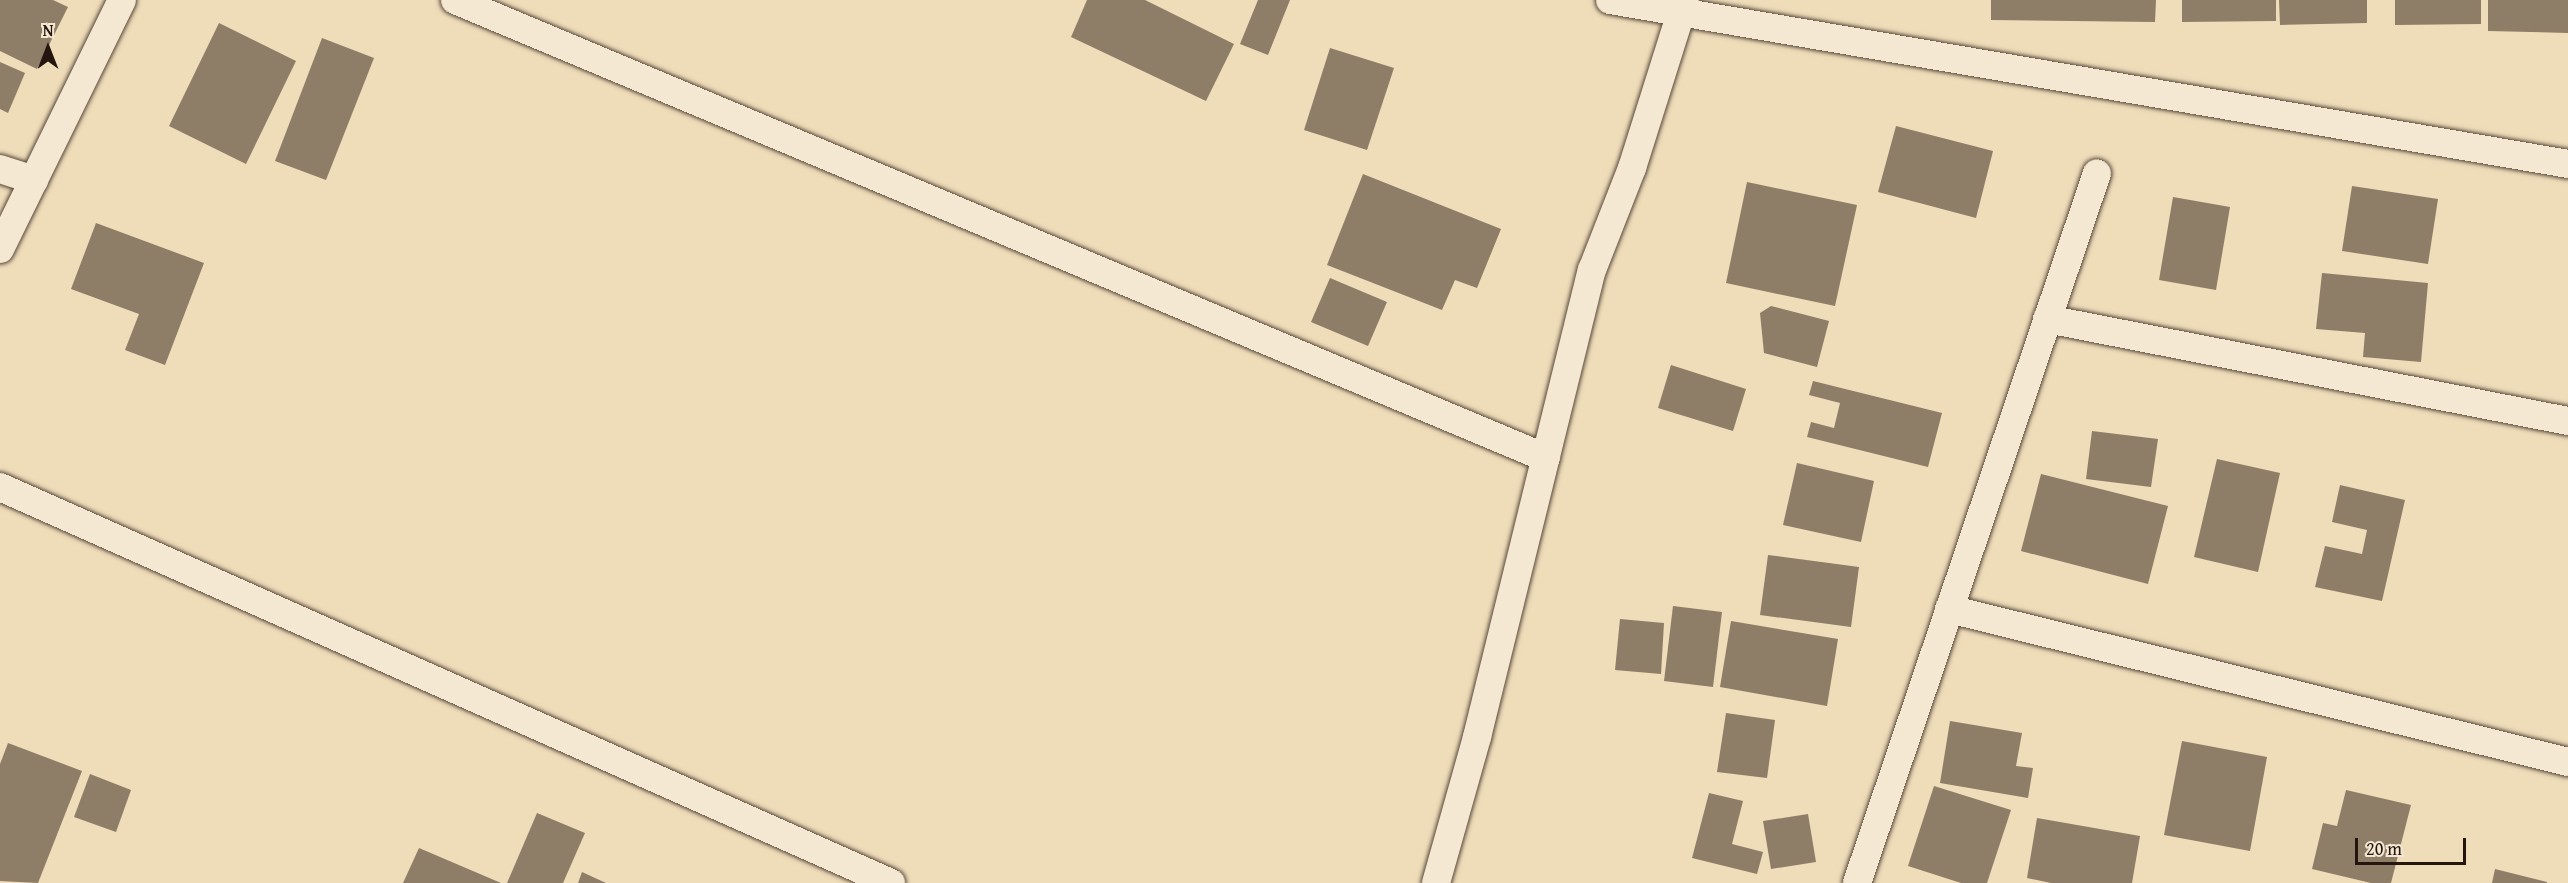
<!DOCTYPE html>
<html>
<head>
<meta charset="utf-8">
<style>
  body { margin:0 }
  #map { position:relative; width:2568px; height:883px; overflow:hidden; background:#efdcb9; font-family:"Gentium Book Plus",serif }
  div>[style] { position:absolute }
  .building>* { inset:0; background:#8e7d67 }
  .roads { filter:drop-shadow(0 0 2px #57483a) drop-shadow(0 0 2px #57483a) }
  .street>* { height:28px; margin:-14px; padding:0 14px; transform-origin:14px; border-radius:14px; background:#f5e8d2 }
  span { translate:-50% -50%; white-space:nowrap; text-align:center; line-height:1.15; -webkit-text-stroke:6px #f5e8d2; paint-order:stroke }
  .north { position:absolute; left:18px; top:18px; width:60px; height:60px; -webkit-text-stroke:4px #f5e8d2; paint-order:stroke; rotate:0deg; font-size:16px; font-weight:700; line-height:24px; text-align:center; color:#24160f }
  .north::after { content:''; display:block; margin:auto; width:21px; height:27px; background:#24160f; clip-path:polygon(50% 0,100% 100%,50% 72%,0 100%) }
  .scale { position:absolute; left:2355px; top:838px; width:111px; height:27px; box-sizing:border-box; border:3px solid #24160f; border-top:0; padding-left:8px; font-size:18px; line-height:21px; white-space:nowrap; color:#24160f; -webkit-text-stroke:4px #f5e8d2; paint-order:stroke }
</style>
</head>
<body>
<div id="map">
  <div class="building">
    <i style="clip-path:polygon(0 0,53px 0,68px 7px,37px 69px,0 51px)"></i>
    <i style="clip-path:polygon(1087px 0,1145px 0,1234px 44px,1206px 101px,1071px 37px)"></i>
    <i style="clip-path:polygon(1258px 0,1290px 0,1268px 55px,1240px 44px)"></i>
    <i style="clip-path:polygon(1991px 0,2156px 0,2155px 22px,1991px 20px)"></i>
    <i style="clip-path:polygon(2182px 0,2276px 0,2276px 21px,2182px 22px)"></i>
    <i style="clip-path:polygon(2279px 0,2367px 0,2367px 23px,2280px 25px)"></i>
    <i style="clip-path:polygon(2395px 0,2481px 0,2481px 24px,2395px 25px)"></i>
    <i style="clip-path:polygon(2488px 0,2568px 0,2568px 33px,2488px 31px)"></i>
    <i style="clip-path:polygon(219px 23px,296px 61px,246px 164px,169px 126px)"></i>
    <i style="clip-path:polygon(322px 38px,374px 58px,326px 180px,275px 161px)"></i>
    <i style="clip-path:polygon(1330px 48px,1394px 68px,1367px 150px,1304px 130px)"></i>
    <i style="clip-path:polygon(0 62px,25px 73px,8px 113px,0 109px)"></i>
    <i style="clip-path:polygon(1896px 126px,1993px 151px,1976px 218px,1878px 192px)"></i>
    <i style="clip-path:polygon(1363px 174px,1501px 229px,1477px 288px,1455px 280px,1442px 310px,1327px 265px)"></i>
    <i style="clip-path:polygon(1747px 182px,1857px 205px,1835px 306px,1726px 283px)"></i>
    <i style="clip-path:polygon(2352px 186px,2438px 199px,2428px 264px,2342px 251px)"></i>
    <i style="clip-path:polygon(2173px 197px,2230px 207px,2216px 290px,2159px 280px)"></i>
    <i style="clip-path:polygon(96px 223px,204px 263px,165px 365px,125px 350px,139px 314px,71px 289px)"></i>
    <i style="clip-path:polygon(2322px 273px,2428px 283px,2421px 362px,2363px 357px,2365px 333px,2316px 329px)"></i>
    <i style="clip-path:polygon(1330px 278px,1387px 302px,1368px 346px,1311px 322px)"></i>
    <i style="clip-path:polygon(1771px 306px,1829px 321px,1817px 367px,1764px 353px,1760px 313px)"></i>
    <i style="clip-path:polygon(1671px 365px,1746px 389px,1733px 431px,1658px 408px)"></i>
    <i style="clip-path:polygon(1813px 381px,1942px 413px,1928px 467px,1807px 437px,1811px 422px,1834px 428px,1840px 403px,1809px 395px)"></i>
    <i style="clip-path:polygon(2092px 431px,2158px 439px,2151px 487px,2086px 479px)"></i>
    <i style="clip-path:polygon(2217px 459px,2280px 473px,2258px 572px,2194px 557px)"></i>
    <i style="clip-path:polygon(1797px 463px,1874px 481px,1861px 542px,1783px 525px)"></i>
    <i style="clip-path:polygon(2041px 474px,2168px 506px,2148px 584px,2021px 551px)"></i>
    <i style="clip-path:polygon(2340px 485px,2405px 500px,2382px 601px,2315px 587px,2325px 546px,2362px 554px,2367px 530px,2332px 522px)"></i>
    <i style="clip-path:polygon(1768px 555px,1859px 567px,1851px 627px,1760px 615px)"></i>
    <i style="clip-path:polygon(1673px 606px,1722px 612px,1713px 687px,1664px 681px)"></i>
    <i style="clip-path:polygon(1620px 619px,1664px 623px,1661px 674px,1615px 670px)"></i>
    <i style="clip-path:polygon(1731px 621px,1838px 639px,1827px 706px,1720px 687px)"></i>
    <i style="clip-path:polygon(1726px 713px,1775px 720px,1767px 778px,1717px 772px)"></i>
    <i style="clip-path:polygon(1950px 721px,2022px 733px,2016px 766px,2033px 768px,2028px 798px,1940px 783px)"></i>
    <i style="clip-path:polygon(2182px 741px,2267px 757px,2250px 851px,2164px 835px)"></i>
    <i style="clip-path:polygon(8px 743px,82px 771px,38px 883px,0 881px,0 764px)"></i>
    <i style="clip-path:polygon(90px 774px,131px 790px,116px 832px,74px 817px)"></i>
    <i style="clip-path:polygon(1934px 786px,2011px 810px,1987px 883px,1961px 883px,1908px 866px)"></i>
    <i style="clip-path:polygon(2346px 790px,2411px 805px,2391px 883px,2371px 883px,2312px 869px,2323px 823px,2337px 826px)"></i>
    <i style="clip-path:polygon(1709px 793px,1743px 801px,1732px 844px,1763px 852px,1757px 874px,1692px 858px)"></i>
    <i style="clip-path:polygon(537px 813px,585px 833px,563px 883px,507px 883px)"></i>
    <i style="clip-path:polygon(1808px 814px,1816px 862px,1771px 869px,1763px 821px)"></i>
    <i style="clip-path:polygon(2037px 818px,2140px 836px,2132px 883px,2051px 883px,2027px 878px)"></i>
    <i style="clip-path:polygon(419px 848px,501px 883px,403px 883px)"></i>
    <i style="clip-path:polygon(2495px 869px,2547px 882px,2547px 883px,2492px 883px)"></i>
    <i style="clip-path:polygon(582px 872px,606px 883px,578px 883px)"></i>
  </div>
  <div class="roads">
    <div class="street">
      <i style="left:455px;top:0;width:1183px;rotate:22.77deg"></i>
      <i style="left:1610px;top:0;width:972px;rotate:9.71deg"></i>
      <i style="left:0;top:169px;width:36px;rotate:18deg"></i>
      <i style="left:0;top:249px;width:277px;rotate:-63.9deg"></i>
      <i style="left:2047px;top:319px;width:531px;rotate:11.08deg"></i>
      <i style="left:0;top:487px;width:975px;rotate:23.96deg"></i>
      <i style="left:1949px;top:609px;width:638px;rotate:13.88deg"></i>
      <i style="left:1436px;top:883px;width:152px;rotate:-74.3deg"></i>
      <i style="left:1477px;top:737px;width:481px;rotate:-76.2deg"></i>
      <i style="left:1592px;top:270px;width:110px;rotate:-68.6deg"></i>
      <i style="left:1632px;top:168px;width:176px;rotate:-72.5deg"></i>
      <i style="left:1857px;top:883px;width:749px;rotate:-71.32deg"></i>
    </div>
  </div>
  <div class="north">N</div>
  <div class="scale">20 m</div>
</div>
</body>
</html>
